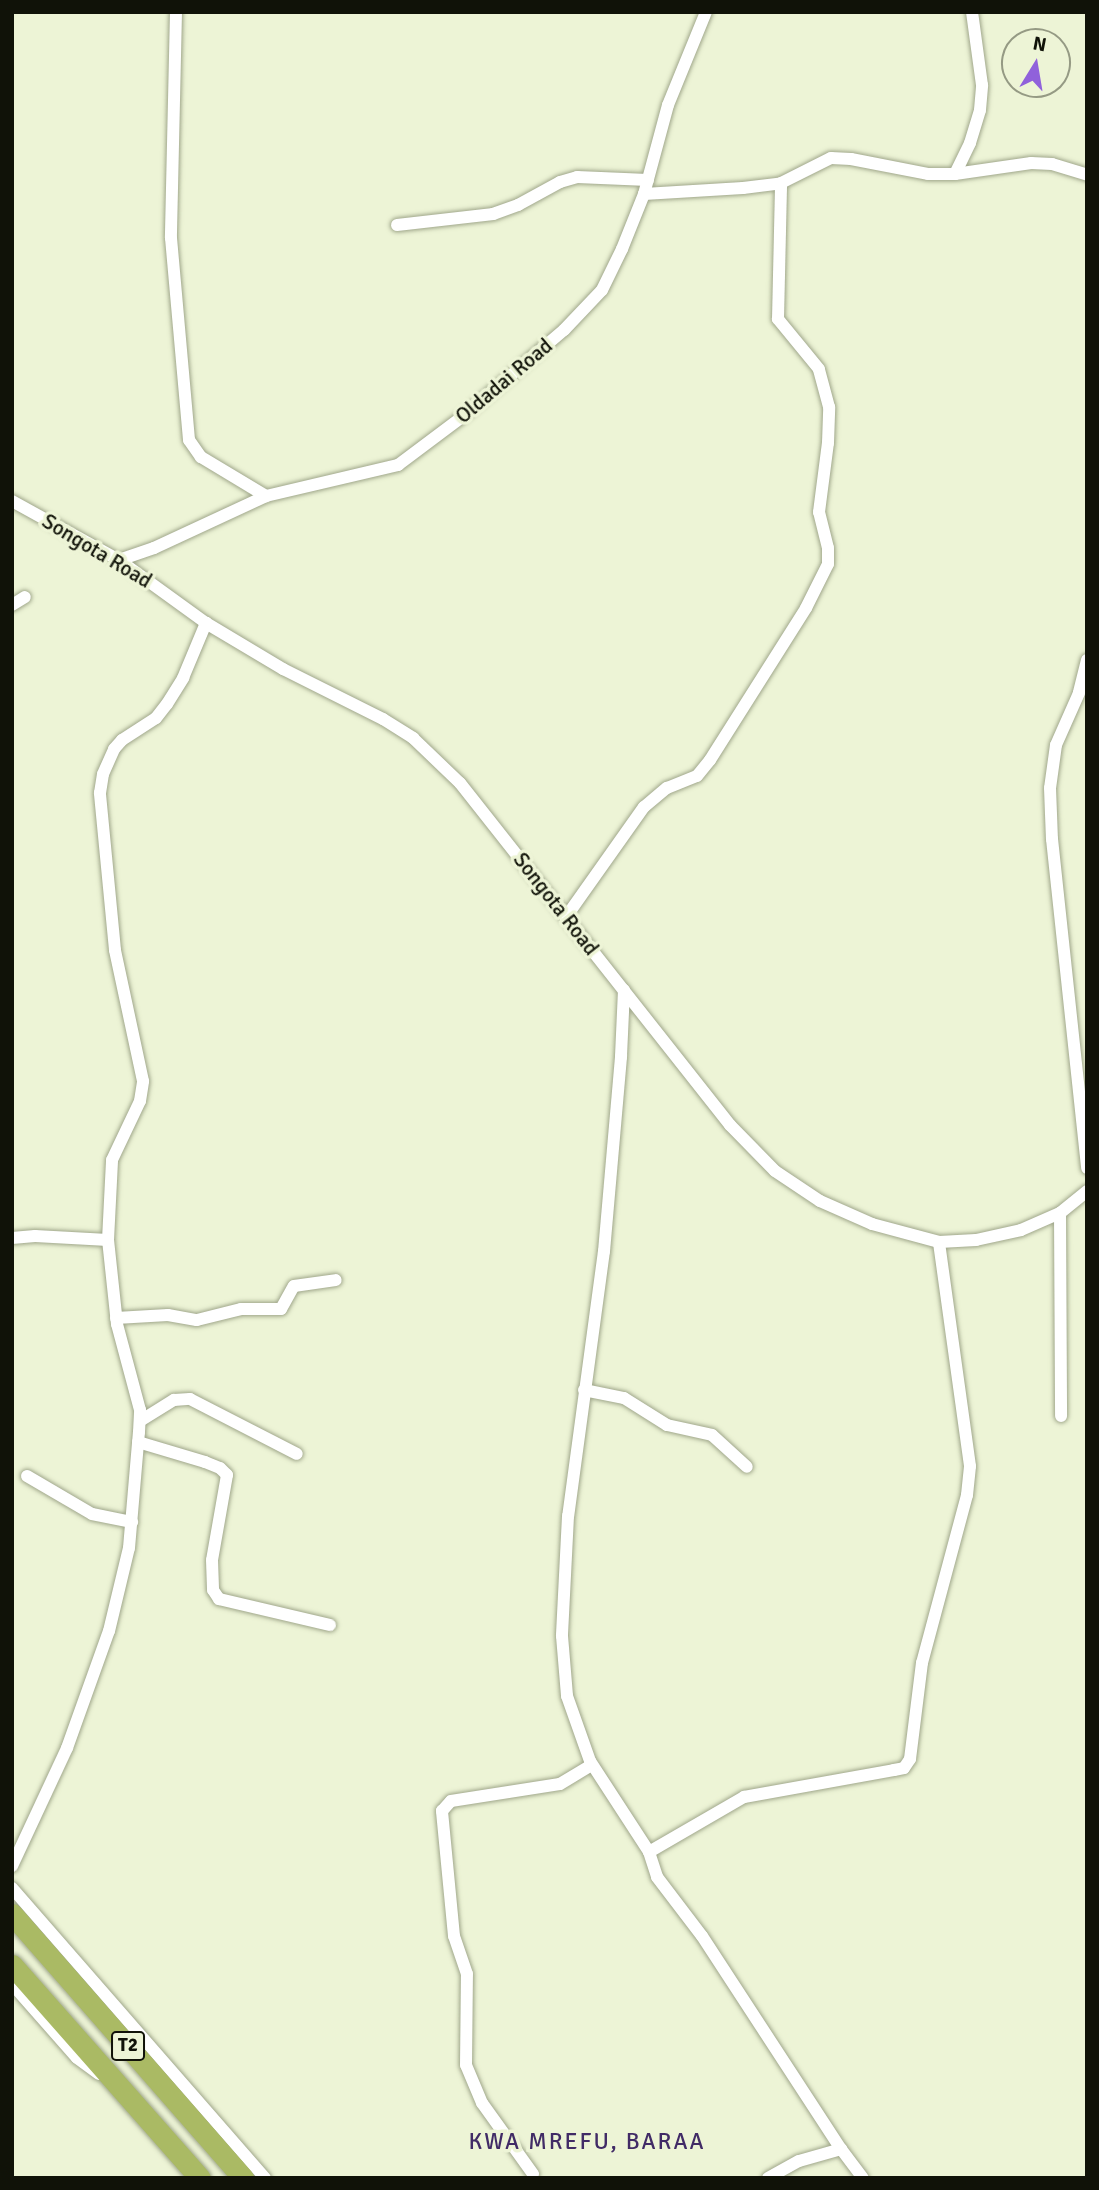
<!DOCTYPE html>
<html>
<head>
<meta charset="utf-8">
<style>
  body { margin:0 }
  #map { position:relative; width:1099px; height:2190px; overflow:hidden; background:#edf4d6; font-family:Signika,sans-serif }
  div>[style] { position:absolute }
  .roads { filter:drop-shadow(0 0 2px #a0a78b) drop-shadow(0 0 2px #a0a78b) }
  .minor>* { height:12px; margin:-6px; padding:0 6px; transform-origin:6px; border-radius:6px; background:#fff }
  .trunk>* { height:21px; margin:-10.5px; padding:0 10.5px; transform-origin:10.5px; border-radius:10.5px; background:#aaba64 }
  span { translate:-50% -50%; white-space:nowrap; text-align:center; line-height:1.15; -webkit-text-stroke:7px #edf4d6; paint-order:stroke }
  .shield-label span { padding:2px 5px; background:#edf4d6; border:2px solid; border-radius:5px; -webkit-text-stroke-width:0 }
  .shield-label { font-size:19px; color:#101208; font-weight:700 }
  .street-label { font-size:21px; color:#101208 }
  .neighbourhood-label { font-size:23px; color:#412b66; letter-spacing:2px }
  .frame { position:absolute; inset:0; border:14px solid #101208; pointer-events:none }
  .north { position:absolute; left:1001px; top:28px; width:70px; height:70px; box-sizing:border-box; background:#edf4d6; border:2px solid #959a84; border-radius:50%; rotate:11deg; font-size:19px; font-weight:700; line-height:28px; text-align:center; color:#101208 }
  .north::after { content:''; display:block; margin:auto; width:24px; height:32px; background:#9061db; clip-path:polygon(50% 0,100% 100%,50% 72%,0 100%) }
</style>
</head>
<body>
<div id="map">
  <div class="roads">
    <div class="minor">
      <i style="left:176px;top:12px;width:226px;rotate:91.3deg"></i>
      <i style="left:171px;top:238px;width:203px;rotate:84.9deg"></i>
      <i style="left:189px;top:440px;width:21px;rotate:55deg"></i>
      <i style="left:201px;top:457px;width:76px;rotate:31deg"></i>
      <i style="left:955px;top:174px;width:77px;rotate:-8.2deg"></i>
      <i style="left:1031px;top:163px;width:21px;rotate:3deg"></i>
      <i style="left:1052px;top:164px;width:37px;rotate:17deg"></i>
      <i style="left:644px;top:194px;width:99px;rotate:-3.5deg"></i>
      <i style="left:743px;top:188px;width:38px;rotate:-7deg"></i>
      <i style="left:781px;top:183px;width:56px;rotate:-26.6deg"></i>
      <i style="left:831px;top:158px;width:20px;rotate:3deg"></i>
      <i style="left:851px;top:159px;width:78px;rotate:11deg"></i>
      <i style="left:928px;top:174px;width:27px"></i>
      <i style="left:955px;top:174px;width:34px;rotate:-64deg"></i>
      <i style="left:970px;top:143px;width:34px;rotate:-73deg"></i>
      <i style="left:980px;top:110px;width:25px;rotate:-85deg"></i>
      <i style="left:982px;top:85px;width:74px;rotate:-97.8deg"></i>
      <i style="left:397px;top:225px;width:97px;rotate:-6.5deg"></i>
      <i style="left:493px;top:214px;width:27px;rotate:-20deg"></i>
      <i style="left:518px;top:205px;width:48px;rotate:-28.7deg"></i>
      <i style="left:560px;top:182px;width:18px;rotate:-16deg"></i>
      <i style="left:577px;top:177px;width:71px;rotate:2.4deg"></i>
      <i style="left:12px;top:501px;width:122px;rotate:28.9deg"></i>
      <i style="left:119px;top:560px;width:107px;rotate:35.9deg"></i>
      <i style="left:206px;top:623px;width:90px;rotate:30.9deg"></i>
      <i style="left:283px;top:669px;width:112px;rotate:26.6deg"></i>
      <i style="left:383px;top:719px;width:36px;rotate:32deg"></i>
      <i style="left:413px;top:738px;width:65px;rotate:43.8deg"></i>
      <i style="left:460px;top:783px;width:436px;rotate:51.7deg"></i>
      <i style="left:730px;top:1125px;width:64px;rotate:45.6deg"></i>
      <i style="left:775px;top:1171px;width:54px;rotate:33.7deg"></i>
      <i style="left:820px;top:1201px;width:57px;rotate:23.9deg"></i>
      <i style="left:872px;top:1224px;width:69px;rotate:15deg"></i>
      <i style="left:939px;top:1242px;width:37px;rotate:-3deg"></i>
      <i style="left:976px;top:1240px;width:46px;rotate:-12.5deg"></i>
      <i style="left:1021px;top:1230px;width:43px;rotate:-23.6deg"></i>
      <i style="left:1060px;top:1213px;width:35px;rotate:-39deg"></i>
      <i style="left:119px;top:560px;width:37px;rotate:-19deg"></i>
      <i style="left:154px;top:548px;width:123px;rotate:-24.9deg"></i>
      <i style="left:266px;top:496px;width:136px;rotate:-13.2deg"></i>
      <i style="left:398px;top:465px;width:80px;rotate:-36.9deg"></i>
      <i style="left:462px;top:417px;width:134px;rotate:-40.5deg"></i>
      <i style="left:564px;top:330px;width:55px;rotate:-46.5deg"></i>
      <i style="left:602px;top:290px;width:46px;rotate:-64deg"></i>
      <i style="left:622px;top:249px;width:59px;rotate:-68.2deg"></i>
      <i style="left:644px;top:194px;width:92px;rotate:-74.9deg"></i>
      <i style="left:668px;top:105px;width:100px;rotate:-67.8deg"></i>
      <i style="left:12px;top:605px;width:15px;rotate:-32deg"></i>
      <i style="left:1087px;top:660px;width:34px;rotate:104deg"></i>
      <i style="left:1079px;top:693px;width:57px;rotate:113.9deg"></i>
      <i style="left:1056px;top:745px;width:43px;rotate:97.9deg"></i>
      <i style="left:1050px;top:788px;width:51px;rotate:87.8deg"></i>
      <i style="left:1052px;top:839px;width:331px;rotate:83.9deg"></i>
      <i style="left:566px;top:917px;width:135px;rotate:-54.7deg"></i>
      <i style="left:644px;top:807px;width:30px;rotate:-40deg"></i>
      <i style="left:667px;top:788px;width:32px;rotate:-22deg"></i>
      <i style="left:697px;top:776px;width:21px;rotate:-51deg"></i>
      <i style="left:710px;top:760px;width:180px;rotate:-57.7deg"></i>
      <i style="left:806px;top:608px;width:49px;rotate:-63.4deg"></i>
      <i style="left:828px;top:564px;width:16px;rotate:-90deg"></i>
      <i style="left:828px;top:548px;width:37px;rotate:-104deg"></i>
      <i style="left:819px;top:512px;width:70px;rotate:-82.6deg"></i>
      <i style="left:828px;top:443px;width:36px;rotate:-88deg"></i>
      <i style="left:829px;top:407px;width:39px;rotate:-105deg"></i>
      <i style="left:819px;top:369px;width:65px;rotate:-129.4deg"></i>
      <i style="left:778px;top:319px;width:136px;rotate:-88.7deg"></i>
      <i style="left:624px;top:990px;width:67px;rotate:92.6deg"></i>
      <i style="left:621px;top:1057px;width:195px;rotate:95deg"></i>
      <i style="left:604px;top:1251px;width:267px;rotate:97.7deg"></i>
      <i style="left:568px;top:1516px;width:120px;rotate:92.9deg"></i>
      <i style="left:562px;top:1636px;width:60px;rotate:85.2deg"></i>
      <i style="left:567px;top:1696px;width:69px;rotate:70.5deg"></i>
      <i style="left:590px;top:1761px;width:108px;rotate:57deg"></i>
      <i style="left:649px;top:1852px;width:26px;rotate:72deg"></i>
      <i style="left:657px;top:1877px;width:74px;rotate:52.7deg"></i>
      <i style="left:702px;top:1936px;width:254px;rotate:56.9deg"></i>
      <i style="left:841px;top:2149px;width:36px;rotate:53deg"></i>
      <i style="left:1060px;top:1213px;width:203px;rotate:89.7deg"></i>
      <i style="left:12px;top:1238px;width:23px;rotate:-5deg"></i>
      <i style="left:35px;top:1236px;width:73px;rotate:3.1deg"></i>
      <i style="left:116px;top:1318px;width:52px;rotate:-3.3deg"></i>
      <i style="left:168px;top:1315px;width:29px;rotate:10deg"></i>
      <i style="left:197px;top:1320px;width:45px;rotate:-14deg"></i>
      <i style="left:241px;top:1309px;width:40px"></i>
      <i style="left:281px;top:1309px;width:26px;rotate:-61deg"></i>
      <i style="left:294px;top:1286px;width:42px;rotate:-8.1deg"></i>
      <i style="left:584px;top:1390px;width:41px;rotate:11.3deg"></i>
      <i style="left:624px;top:1398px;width:51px;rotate:32.1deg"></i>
      <i style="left:667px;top:1425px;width:46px;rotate:12.5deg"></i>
      <i style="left:712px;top:1435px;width:47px;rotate:42.4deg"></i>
      <i style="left:140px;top:1421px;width:40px;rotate:-32deg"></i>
      <i style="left:174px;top:1400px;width:16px;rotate:-4deg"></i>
      <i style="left:190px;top:1399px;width:120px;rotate:27.2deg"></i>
      <i style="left:138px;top:1442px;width:70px;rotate:16.6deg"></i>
      <i style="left:205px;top:1462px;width:16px;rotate:22deg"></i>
      <i style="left:220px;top:1468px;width:10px;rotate:45deg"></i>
      <i style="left:227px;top:1475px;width:86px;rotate:100deg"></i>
      <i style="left:212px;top:1560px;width:30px;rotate:88deg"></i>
      <i style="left:213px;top:1590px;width:11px;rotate:56deg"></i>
      <i style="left:219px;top:1599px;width:114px;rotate:13.2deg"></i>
      <i style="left:27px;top:1476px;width:75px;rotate:30.3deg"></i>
      <i style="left:92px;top:1514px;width:41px;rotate:11.3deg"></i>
      <i style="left:649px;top:1852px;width:110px;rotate:-30.1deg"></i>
      <i style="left:744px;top:1797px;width:152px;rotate:-10.2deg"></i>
      <i style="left:894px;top:1770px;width:10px;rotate:-11deg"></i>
      <i style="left:904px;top:1768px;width:11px;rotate:-56deg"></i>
      <i style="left:910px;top:1759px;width:97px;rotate:-82.9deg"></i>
      <i style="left:922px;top:1663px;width:174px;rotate:-75deg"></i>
      <i style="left:967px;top:1495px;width:29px;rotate:-84deg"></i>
      <i style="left:970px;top:1466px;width:226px;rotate:-97.9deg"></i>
      <i style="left:12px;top:1866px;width:130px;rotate:-65deg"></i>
      <i style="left:67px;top:1748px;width:124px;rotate:-70.3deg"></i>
      <i style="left:109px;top:1631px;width:85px;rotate:-76.5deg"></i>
      <i style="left:129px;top:1548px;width:116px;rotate:-85.1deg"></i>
      <i style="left:139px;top:1432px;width:22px;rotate:-87deg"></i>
      <i style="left:140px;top:1410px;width:89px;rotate:-105deg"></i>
      <i style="left:117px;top:1324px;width:84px;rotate:-96.1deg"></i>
      <i style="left:108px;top:1240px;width:80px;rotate:-87.1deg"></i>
      <i style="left:112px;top:1160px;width:65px;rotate:-64.6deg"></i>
      <i style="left:140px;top:1101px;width:20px;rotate:-81deg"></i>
      <i style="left:143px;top:1081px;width:134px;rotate:-102.1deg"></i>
      <i style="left:115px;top:950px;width:158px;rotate:-95.5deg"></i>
      <i style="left:100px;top:793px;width:19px;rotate:-81deg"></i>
      <i style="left:103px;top:774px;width:27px;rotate:-66deg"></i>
      <i style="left:114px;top:749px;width:12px;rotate:-48deg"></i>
      <i style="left:122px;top:740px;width:40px;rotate:-32.9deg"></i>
      <i style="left:156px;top:718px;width:18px;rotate:-52deg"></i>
      <i style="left:167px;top:704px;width:31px;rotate:-58deg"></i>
      <i style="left:183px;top:678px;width:60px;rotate:-67.3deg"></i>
      <i style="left:12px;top:1888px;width:385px;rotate:48.9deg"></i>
      <i style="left:12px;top:1984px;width:98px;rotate:48.7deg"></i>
      <i style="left:77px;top:2058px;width:27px;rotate:36deg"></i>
      <i style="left:533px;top:2174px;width:87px;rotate:-125.7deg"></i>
      <i style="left:482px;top:2103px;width:41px;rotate:-112.8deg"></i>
      <i style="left:466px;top:2065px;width:91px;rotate:-89.4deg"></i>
      <i style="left:467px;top:1974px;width:40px;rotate:-108.9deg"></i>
      <i style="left:454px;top:1936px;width:126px;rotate:-95.5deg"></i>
      <i style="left:442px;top:1811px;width:13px;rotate:-48deg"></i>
      <i style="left:451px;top:1801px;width:110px;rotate:-8.9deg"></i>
      <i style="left:560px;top:1784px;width:37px;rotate:-31deg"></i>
      <i style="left:768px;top:2178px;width:35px;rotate:-29deg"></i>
      <i style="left:799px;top:2161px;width:44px;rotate:-15.9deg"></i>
    </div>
    <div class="trunk">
      <i style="left:12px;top:1914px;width:351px;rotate:48.8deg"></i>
      <i style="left:12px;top:1965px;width:284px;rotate:48.6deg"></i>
    </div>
  </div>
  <div class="shield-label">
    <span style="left:128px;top:2046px">T2</span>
  </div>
  <div class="street-label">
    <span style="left:504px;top:381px;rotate:-40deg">Oldadai Road</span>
    <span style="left:97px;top:551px;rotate:31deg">Songota Road</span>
    <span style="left:556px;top:904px;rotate:52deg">Songota Road</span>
  </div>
  <div class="neighbourhood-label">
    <span style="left:587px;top:2142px">KWA MREFU, BARAA</span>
  </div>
  <div class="frame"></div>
  <div class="north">N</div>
</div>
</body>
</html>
